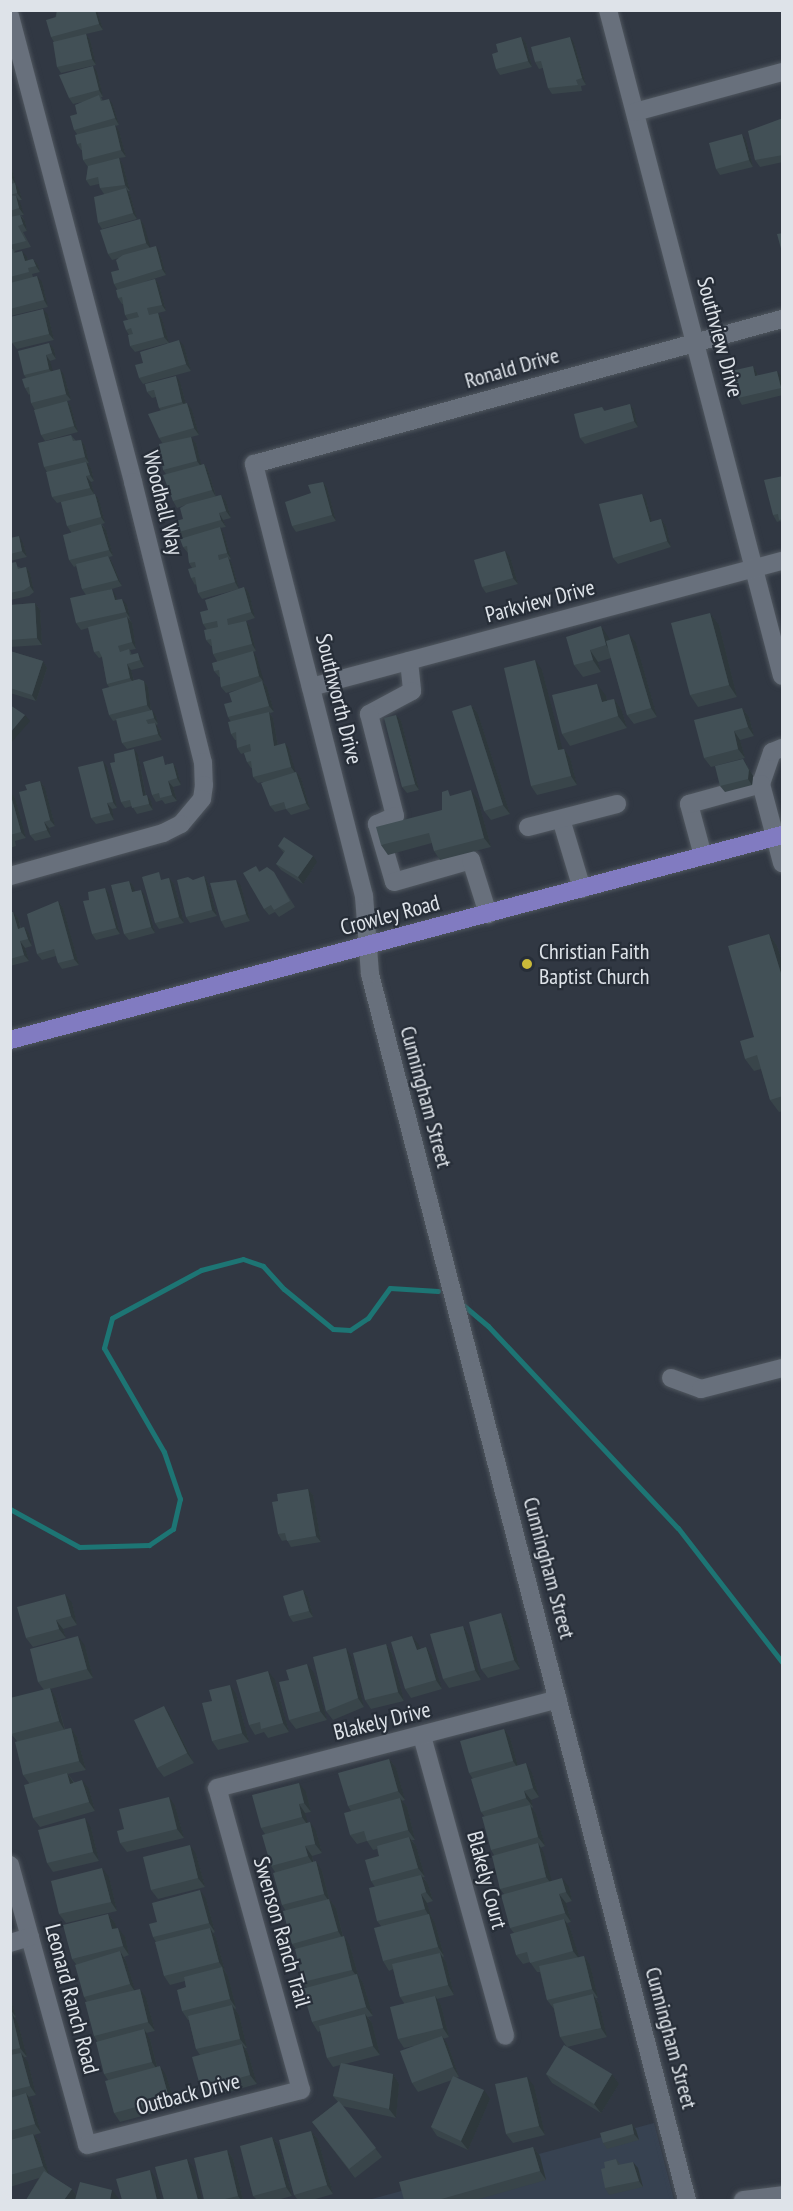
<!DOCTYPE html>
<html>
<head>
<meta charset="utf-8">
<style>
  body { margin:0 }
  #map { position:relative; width:793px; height:2211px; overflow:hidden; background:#313843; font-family:"PT Sans Narrow",sans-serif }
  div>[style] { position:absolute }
  .built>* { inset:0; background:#374251 }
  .stream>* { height:5px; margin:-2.5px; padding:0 2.5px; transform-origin:2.5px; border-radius:2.5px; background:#1d7574 }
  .roads { filter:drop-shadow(0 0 2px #50575f) drop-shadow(0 0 2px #50575f) }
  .minor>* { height:18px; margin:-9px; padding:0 9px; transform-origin:9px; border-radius:9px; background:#68707c }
  .major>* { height:18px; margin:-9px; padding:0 9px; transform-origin:9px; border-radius:9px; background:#817bc1 }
  .wall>* { inset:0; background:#39454a }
  .shaded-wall>* { inset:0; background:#2e383c }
  .building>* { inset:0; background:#425056 }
  .dots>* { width:16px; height:16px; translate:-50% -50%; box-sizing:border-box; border:3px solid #272e38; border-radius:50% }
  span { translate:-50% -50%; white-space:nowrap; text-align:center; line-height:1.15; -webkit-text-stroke:4.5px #272e38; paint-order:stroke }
  .street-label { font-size:22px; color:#dee3e9 }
  .poi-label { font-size:22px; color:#dee3e9 }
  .left { translate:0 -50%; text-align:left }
  .frame { position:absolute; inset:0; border:12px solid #dee3e9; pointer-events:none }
</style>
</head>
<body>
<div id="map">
  <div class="built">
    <i style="clip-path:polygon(654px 2123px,674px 2200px,368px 2200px)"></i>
  </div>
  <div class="stream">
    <i style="left:463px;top:1305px;width:33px;rotate:40deg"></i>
    <i style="left:488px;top:1326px;width:277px;rotate:46.8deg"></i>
    <i style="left:678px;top:1528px;width:170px;rotate:52.2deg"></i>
    <i style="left:10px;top:1509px;width:79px;rotate:28.8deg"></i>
    <i style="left:79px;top:1547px;width:70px;rotate:-1.6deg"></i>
    <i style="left:149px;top:1545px;width:29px;rotate:-34deg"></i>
    <i style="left:173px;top:1529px;width:31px;rotate:-77deg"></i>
    <i style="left:180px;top:1499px;width:50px;rotate:-108.8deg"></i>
    <i style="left:164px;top:1452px;width:120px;rotate:-120deg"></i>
    <i style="left:104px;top:1348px;width:31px;rotate:-75deg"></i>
    <i style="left:112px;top:1318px;width:101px;rotate:-28.3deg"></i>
    <i style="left:201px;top:1270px;width:43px;rotate:-14.7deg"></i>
    <i style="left:243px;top:1259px;width:21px;rotate:19deg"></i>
    <i style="left:263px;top:1266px;width:31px;rotate:48deg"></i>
    <i style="left:284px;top:1289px;width:63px;rotate:39.2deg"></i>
    <i style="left:333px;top:1329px;width:17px;rotate:3deg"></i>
    <i style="left:350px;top:1330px;width:22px;rotate:-34deg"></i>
    <i style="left:368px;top:1318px;width:37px;rotate:-54deg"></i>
    <i style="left:390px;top:1288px;width:48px;rotate:3.6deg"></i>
  </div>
  <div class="roads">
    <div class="minor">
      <i style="left:608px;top:10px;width:688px;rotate:75.36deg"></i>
      <i style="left:10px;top:16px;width:482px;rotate:75.2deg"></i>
      <i style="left:133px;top:482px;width:289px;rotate:76deg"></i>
      <i style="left:203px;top:762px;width:23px;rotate:88deg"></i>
      <i style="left:204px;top:785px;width:14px;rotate:98deg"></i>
      <i style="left:202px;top:799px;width:33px;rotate:130deg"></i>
      <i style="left:181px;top:824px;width:20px;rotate:153deg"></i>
      <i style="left:163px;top:833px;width:159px;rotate:164.3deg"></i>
      <i style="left:635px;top:112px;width:152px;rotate:-15.2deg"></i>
      <i style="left:409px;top:661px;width:30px;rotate:84deg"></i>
      <i style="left:412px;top:691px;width:49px;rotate:151.9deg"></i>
      <i style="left:369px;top:714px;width:105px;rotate:75.7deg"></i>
      <i style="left:395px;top:816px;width:20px;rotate:156deg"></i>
      <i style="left:377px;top:824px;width:60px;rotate:73.7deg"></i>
      <i style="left:394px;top:882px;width:80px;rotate:-15.9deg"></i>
      <i style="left:471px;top:860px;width:57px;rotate:72.5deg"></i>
      <i style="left:311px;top:687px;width:488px;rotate:-15deg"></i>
      <i style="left:761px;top:784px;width:34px;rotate:-71deg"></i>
      <i style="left:772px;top:752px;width:11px;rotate:-22deg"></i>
      <i style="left:561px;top:819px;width:73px;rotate:73.3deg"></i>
      <i style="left:528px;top:827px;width:92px;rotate:-14.5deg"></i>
      <i style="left:703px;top:856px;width:54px;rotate:-105.1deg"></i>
      <i style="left:689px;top:804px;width:75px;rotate:-15.5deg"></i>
      <i style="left:761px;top:784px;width:82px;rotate:75.1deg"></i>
      <i style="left:671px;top:1378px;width:32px;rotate:20deg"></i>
      <i style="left:701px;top:1389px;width:84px;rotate:-14.5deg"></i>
      <i style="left:422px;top:1736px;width:311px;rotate:74.5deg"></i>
      <i style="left:10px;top:1865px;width:290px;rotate:74.6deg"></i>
      <i style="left:87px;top:2145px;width:221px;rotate:-14.4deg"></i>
      <i style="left:301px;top:2090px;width:313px;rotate:-105.5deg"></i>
      <i style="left:217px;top:1788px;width:352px;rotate:-14.6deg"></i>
      <i style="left:10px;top:1943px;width:21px;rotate:-17deg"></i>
      <i style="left:687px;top:2200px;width:1266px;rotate:-104.5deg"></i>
      <i style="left:370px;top:974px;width:78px;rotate:-94.4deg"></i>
      <i style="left:364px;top:896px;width:446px;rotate:-104.3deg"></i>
      <i style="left:254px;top:464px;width:548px;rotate:-15.36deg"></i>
      <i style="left:743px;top:2200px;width:39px;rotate:-7deg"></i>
    </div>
    <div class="major">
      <i style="left:10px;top:1040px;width:799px;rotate:-14.87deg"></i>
    </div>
  </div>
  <div class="wall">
    <i style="clip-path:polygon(57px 10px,97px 10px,103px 30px,86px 34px,90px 40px,96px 65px,61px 73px,57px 67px,54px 42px,51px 37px)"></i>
    <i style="clip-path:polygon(521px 37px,526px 43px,532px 67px,500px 75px,496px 69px,498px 52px)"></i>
    <i style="clip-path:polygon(574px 43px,586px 85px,581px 86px,582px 91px,552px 94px,548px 88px,543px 68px,539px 69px,535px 62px)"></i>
    <i style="clip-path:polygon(97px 72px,103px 97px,101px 97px,103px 101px,113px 105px,119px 125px,115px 126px,119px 131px,126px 157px,119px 158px,123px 165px,130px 191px,128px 191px,130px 194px,137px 219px,102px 229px,98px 223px,104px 194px,100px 188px,99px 184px,90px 186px,86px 180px,88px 167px,83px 160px,82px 150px,81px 150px,77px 144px,77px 134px,74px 130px,77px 114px,83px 102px,73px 104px,69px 98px)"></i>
    <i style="clip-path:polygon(783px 118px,783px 162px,760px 167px,755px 160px)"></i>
    <i style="clip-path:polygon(746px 140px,753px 167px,720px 175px,716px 169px)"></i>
    <i style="clip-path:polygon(10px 162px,16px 185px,19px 189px,22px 200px,19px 200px,24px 215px,21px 215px,25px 221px,27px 231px,23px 232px,31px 247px,15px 251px,16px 253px,27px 257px,28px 260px,33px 259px,38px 265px,40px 272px,32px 274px,33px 277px,42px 282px,48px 307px,11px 316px,10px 315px)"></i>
    <i style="clip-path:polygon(140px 219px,144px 225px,150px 248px,160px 253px,166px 275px,144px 282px,155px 279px,159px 285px,166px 311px,158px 313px,162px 319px,169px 343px,184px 346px,191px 371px,143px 384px,139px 378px,143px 363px,168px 343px,135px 352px,130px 346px,129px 335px,126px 330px,128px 320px,125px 315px,123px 304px,122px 304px,118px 298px,117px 289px,114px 284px,119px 270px,119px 258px,112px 260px,108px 254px)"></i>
    <i style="clip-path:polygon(48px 315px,54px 340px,17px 349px,12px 343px)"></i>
    <i style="clip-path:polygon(49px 343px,54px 349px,56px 359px,50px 361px,52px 371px,64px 375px,71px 400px,67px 401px,71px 407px,78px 432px,45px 441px,41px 435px,35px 410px,31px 403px,30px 394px,29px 395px,25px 388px,26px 378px,24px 375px)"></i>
    <i style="clip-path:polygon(753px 366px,757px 373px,758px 375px,782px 377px,783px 395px,742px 405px,738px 398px)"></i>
    <i style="clip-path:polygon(180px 382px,186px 404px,192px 410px,199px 435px,191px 437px,196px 443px,201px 465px,204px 464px,208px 470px,216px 496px,221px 495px,226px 501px,231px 518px,223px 520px,226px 527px,220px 528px,224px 534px,231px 559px,229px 560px,232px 564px,239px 589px,202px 599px,198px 593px,196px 584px,195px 585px,191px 578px,192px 568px,189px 563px,188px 553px,183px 547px,183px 538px,179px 532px,183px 519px,186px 505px,177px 508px,173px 501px,166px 474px,163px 470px,163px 444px,159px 438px,161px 411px,159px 408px,156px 397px,152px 398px,147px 392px)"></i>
    <i style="clip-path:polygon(630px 404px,634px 410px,638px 427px,585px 444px,580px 438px,602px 407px,605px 411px)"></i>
    <i style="clip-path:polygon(71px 435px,76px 441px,81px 440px,85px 446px,89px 463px,87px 463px,91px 468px,94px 481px,91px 482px,94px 494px,99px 500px,105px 523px,102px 524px,106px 530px,113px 556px,109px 557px,112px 562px,122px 586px,105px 591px,116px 596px,117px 600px,127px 605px,130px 618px,129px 618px,132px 623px,136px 649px,130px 650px,132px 655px,142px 660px,144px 667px,131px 670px,134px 680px,144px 681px,148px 687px,151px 710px,156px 716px,158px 724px,156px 725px,159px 729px,162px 740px,127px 749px,122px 743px,117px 720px,113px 721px,109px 715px,109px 687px,107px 684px,102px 657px,99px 658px,94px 652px,88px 628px,81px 630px,76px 623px,86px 595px,82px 589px,76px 566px,74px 567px,69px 560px,71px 532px,67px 526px,61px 502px,57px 503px,52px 497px,47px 472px,44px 467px)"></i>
    <i style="clip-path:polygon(783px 476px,783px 524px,780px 521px,777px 522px,773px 515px)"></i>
    <i style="clip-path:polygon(323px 482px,327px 488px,336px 521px,296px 532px,292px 526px)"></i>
    <i style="clip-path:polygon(642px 494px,646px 500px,652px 522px,661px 519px,666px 526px,671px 547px,618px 564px,613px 558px)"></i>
    <i style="clip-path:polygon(10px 538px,23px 543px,27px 557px,10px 561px)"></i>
    <i style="clip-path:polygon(510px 557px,518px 584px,486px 593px,482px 587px)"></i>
    <i style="clip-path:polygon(10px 563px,21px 568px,26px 567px,30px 573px,34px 592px,29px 596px,10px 600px)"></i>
    <i style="clip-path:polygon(244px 587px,249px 593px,255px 618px,246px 621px,250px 627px,256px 651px,253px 652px,257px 658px,263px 682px,267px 687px,274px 712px,270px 713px,273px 718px,278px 745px,289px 749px,295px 772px,296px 772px,301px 778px,310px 809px,291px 815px,286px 809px,275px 812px,270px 806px,263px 782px,258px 783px,253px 777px,252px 768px,251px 768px,247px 762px,244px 753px,241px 754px,237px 748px,236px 740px,235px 740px,231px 734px,231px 722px,228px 717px,232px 702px,241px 689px,226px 693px,221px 687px,220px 677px,219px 677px,214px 671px,217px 661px,213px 654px,212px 646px,211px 646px,206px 640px,207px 630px,203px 624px,208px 610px)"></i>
    <i style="clip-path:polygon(35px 603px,40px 610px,42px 645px,10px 647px,10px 605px)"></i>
    <i style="clip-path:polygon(710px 613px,719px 625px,737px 697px,698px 707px,690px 695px)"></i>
    <i style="clip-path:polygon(601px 626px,609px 640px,636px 643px,657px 717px,634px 724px,627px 715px,611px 658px,598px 662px,601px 672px,583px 677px,574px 665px)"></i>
    <i style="clip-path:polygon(10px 651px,43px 661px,47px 668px,36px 701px,10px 693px)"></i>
    <i style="clip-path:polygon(542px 670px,562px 749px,564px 749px,570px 758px,577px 785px,537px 795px,531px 786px)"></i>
    <i style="clip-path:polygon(606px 696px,607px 700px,614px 699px,622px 711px,627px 728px,570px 746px,562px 734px)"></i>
    <i style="clip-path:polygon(471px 705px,478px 714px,510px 814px,491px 820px,484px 811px)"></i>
    <i style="clip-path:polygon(742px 708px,749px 717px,754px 736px,740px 740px,745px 758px,711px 767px,704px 758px)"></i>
    <i style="clip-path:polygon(396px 715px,401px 721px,419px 790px,407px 793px,402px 787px)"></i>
    <i style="clip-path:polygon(138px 755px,146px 795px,151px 801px,153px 810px,137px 814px,132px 806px,125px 808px,121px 802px)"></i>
    <i style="clip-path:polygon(168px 763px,168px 765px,173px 763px,177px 770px,181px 785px,173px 787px,177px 801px,165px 804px,162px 800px,156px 802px,152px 795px)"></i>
    <i style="clip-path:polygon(747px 765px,753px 776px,752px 785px,725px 792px,720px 786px)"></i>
    <i style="clip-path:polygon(107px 767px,117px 808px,112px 809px,114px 820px,96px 824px,91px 818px)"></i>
    <i style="clip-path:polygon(40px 781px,45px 788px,55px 826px,49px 828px,51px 837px,35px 841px,30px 835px,27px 790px)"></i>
    <i style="clip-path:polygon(10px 792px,15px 798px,26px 838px,15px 841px,16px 846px,10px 848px)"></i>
    <i style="clip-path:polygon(452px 796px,478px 800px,491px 847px,440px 860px,434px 851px,432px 843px,388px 855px,381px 845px,442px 810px)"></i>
    <i style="clip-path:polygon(278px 846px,317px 862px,303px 884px,281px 870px,276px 864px,284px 853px)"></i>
    <i style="clip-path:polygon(256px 866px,260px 872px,278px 879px,295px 907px,279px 917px,275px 912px,269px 915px,264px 909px)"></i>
    <i style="clip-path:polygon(204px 876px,208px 883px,217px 916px,190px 923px,186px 917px)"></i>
    <i style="clip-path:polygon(169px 878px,174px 884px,184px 923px,159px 929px,155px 923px,164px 879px)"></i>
    <i style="clip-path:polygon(129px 881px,134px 887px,135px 891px,145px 896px,155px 933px,129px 940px,124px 934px)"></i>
    <i style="clip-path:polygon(241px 886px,250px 921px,225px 928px,221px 921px)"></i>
    <i style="clip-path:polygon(105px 888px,109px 894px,120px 934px,96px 940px,92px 934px)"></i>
    <i style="clip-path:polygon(58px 901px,63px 908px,79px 965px,62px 969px,58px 963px,56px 956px,42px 960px,37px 954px)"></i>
    <i style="clip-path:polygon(10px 912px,13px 912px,18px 918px,21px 928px,24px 927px,29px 933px,32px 946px,25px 948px,29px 961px,10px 966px)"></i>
    <i style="clip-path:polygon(769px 934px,777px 946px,783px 964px,783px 1111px,779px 1112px,770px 1100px,761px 1069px,754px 1071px,745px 1059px,754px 1037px)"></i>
    <i style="clip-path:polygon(308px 1489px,313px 1495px,321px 1542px,291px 1547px,287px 1540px,282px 1541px,278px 1534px,278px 1501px)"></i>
    <i style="clip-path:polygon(303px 1590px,308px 1597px,313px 1617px,293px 1622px,289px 1616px)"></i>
    <i style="clip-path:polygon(72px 1603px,77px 1625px,63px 1629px,66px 1638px,33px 1647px,26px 1638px)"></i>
    <i style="clip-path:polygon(501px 1613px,507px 1622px,520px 1669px,488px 1678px,481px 1669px)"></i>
    <i style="clip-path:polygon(463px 1626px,469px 1635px,481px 1680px,449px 1688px,443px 1679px)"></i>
    <i style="clip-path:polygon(386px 1644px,392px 1654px,404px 1701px,371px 1709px,365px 1700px)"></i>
    <i style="clip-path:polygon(419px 1645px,420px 1649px,426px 1647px,432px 1656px,442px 1689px,411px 1698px,405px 1689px)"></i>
    <i style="clip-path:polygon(85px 1646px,93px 1678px,50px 1689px,56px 1698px,65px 1729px,71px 1728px,77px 1737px,86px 1770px,68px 1774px,74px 1782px,89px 1789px,95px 1811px,40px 1827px,33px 1818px,29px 1783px,23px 1775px,17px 1741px,11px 1734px,44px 1690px,38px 1682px)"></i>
    <i style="clip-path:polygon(352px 1658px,364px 1707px,333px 1720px,326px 1711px)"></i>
    <i style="clip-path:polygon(314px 1673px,327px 1720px,296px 1729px,289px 1720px)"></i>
    <i style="clip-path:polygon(275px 1680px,289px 1732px,268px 1738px,264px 1732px,255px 1735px,249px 1725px)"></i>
    <i style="clip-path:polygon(236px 1694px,249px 1742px,218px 1750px,212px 1741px)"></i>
    <i style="clip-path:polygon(170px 1715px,194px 1763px,164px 1777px,157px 1768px)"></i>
    <i style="clip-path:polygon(504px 1729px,510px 1738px,518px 1766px,532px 1773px,539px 1797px,531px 1800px,533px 1807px,532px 1808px,536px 1814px,545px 1846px,540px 1848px,544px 1853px,551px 1881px,569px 1887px,572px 1901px,566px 1903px,571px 1922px,567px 1923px,570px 1928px,579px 1957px,584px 1956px,590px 1965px,598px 1998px,596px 1998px,599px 2004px,607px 2037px,567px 2047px,560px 2037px,554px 2009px,547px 2000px,540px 1972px,537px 1972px,530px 1962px,523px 1964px,516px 1955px,514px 1933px,510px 1928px,504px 1894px,500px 1889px,494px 1855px,491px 1850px,485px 1817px,481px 1812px,473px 1779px,469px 1773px)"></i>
    <i style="clip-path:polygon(389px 1759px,396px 1768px,405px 1800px,402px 1801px,407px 1807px,415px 1840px,412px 1840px,416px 1846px,425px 1877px,423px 1877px,428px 1884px,433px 1901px,427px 1903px,431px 1916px,435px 1923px,444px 1956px,443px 1957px,446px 1962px,454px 1995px,437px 1999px,441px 2005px,449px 2037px,443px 2039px,448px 2045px,459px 2077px,456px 2078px,490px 2099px,468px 2150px,437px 2136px,431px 2127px,452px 2080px,418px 2092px,412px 2083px,414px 2046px,404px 2048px,398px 2039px,404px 2003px,400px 1997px,393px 1969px,389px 1971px,383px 1961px,381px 1926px,377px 1921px,375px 1887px,371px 1881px,379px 1856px,377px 1849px,373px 1850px,367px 1841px,357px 1844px,350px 1835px,351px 1811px,348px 1806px)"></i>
    <i style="clip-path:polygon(306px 1792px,311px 1812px,305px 1813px,307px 1823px,316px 1831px,322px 1853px,312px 1856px,314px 1862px,322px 1871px,329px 1899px,336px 1908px,343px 1936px,350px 1946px,358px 1975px,363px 1983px,373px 2016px,368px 2017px,372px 2023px,380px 2055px,345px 2064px,393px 2074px,399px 2084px,396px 2118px,342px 2106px,382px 2157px,355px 2178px,312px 2122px,338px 2102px,333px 2096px,340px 2065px,333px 2067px,327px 2058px,320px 2031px,318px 2032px,312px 2022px,307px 1988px,303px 1982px,296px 1949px,292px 1944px,286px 1911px,282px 1905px,275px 1872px,271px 1866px,265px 1834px,261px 1828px)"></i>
    <i style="clip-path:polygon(175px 1806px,184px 1838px,127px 1852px,120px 1843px,124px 1829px)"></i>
    <i style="clip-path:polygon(91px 1828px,99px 1861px,53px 1872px,47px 1863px)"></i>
    <i style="clip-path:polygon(196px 1854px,205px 1887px,158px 1899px,151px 1890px)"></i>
    <i style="clip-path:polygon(109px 1877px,117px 1911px,66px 1923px,59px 1914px)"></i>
    <i style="clip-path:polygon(206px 1899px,215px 1932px,213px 1933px,216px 1938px,225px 1971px,228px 1976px,236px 2008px,235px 2009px,239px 2015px,247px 2048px,245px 2048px,248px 2053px,257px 2084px,207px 2098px,201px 2089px,200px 2055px,196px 2049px,189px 2020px,188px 2020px,182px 2011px,186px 1987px,185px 1981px,170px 1985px,164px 1976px,156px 1942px,153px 1937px,157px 1922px)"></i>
    <i style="clip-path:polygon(108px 1914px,115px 1923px,116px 1928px,125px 1937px,129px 1955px,124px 1957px,126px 1961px,135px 1990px,146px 1998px,155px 2031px,146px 2033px,150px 2039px,157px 2066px,166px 2075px,176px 2107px,120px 2122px,114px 2113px,108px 2080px,104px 2074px,97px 2041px,94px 2036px,87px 2002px,84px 1997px,76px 1964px,72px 1959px)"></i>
    <i style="clip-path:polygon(10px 1996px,16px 2017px,14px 2018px,18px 2023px,27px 2057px,24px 2057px,28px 2062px,36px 2095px,28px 2097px,32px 2102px,41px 2133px,34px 2135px,40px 2143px,49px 2175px,72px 2189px,77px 2196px,119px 2199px,118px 2200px,26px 2200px,39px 2178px,10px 2187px)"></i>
    <i style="clip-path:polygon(546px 2074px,612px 2074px,619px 2084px,601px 2113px,552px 2083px)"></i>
    <i style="clip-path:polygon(534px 2086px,545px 2135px,513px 2143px,506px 2134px)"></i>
    <i style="clip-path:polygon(632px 2124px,636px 2130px,639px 2140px,607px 2149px,603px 2143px)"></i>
    <i style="clip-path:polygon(311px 2131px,318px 2140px,333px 2194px,312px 2200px,298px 2200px,294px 2195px)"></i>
    <i style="clip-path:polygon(272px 2137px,279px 2146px,292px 2196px,277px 2200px,257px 2200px,253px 2196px)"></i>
    <i style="clip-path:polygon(533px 2147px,540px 2156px,546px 2180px,476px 2200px,404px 2200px)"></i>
    <i style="clip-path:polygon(227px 2150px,233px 2159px,243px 2200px,204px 2200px)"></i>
    <i style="clip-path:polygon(616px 2159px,621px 2165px,638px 2168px,643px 2187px,609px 2195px,605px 2188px,605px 2168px)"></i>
  </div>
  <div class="shaded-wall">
    <i style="clip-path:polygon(95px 10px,97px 10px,103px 30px,99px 24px)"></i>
    <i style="clip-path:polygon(86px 34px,90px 40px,96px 65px,92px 59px)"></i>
    <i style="clip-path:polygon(521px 37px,526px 43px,532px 67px,528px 61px)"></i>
    <i style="clip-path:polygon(570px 37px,574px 43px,586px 85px,582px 78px)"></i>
    <i style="clip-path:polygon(93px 66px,97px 72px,103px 97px,99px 90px)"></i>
    <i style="clip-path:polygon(109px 99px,113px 105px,119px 125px,115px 118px)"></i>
    <i style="clip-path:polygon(115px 125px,119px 131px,126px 157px,121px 150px)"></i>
    <i style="clip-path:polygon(742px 134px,746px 140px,753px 167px,749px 160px)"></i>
    <i style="clip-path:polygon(119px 158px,123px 165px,130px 191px,125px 185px)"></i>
    <i style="clip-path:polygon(10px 162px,16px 185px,12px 178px,10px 174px)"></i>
    <i style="clip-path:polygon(15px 183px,19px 189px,22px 200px,17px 193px)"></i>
    <i style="clip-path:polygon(126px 188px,130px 194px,137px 219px,133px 213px)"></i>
    <i style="clip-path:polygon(16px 196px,20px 202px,24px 215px,19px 208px)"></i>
    <i style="clip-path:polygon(20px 215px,25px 221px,27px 231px,23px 224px)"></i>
    <i style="clip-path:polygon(140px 219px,144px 225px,151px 249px,146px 243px)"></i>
    <i style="clip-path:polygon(156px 246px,160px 253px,166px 275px,162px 269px)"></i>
    <i style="clip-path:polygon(22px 251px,27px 257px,30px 267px,25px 261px)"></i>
    <i style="clip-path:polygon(33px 259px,38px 265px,40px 272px,36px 266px)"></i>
    <i style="clip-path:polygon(37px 276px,42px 282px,48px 307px,44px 300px)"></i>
    <i style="clip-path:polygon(155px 279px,159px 285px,166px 311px,162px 305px)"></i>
    <i style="clip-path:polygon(43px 309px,48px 315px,54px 340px,49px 334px)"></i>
    <i style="clip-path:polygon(158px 313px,162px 319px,169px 343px,164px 337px)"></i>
    <i style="clip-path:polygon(179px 340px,184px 346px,191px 371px,186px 364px)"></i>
    <i style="clip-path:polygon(49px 343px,54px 349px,56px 359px,52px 353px)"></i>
    <i style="clip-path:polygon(46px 355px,50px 361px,54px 375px,49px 369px)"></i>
    <i style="clip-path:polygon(753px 366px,757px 373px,759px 382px,755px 376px)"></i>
    <i style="clip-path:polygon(60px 369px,64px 375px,71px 400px,66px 394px)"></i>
    <i style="clip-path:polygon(777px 371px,782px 377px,783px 390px,781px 388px)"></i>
    <i style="clip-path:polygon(176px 376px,180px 382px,187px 408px,182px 402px)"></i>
    <i style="clip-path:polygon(67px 401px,71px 407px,78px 432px,74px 426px)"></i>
    <i style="clip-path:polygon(187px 403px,192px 410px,199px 435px,194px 428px)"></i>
    <i style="clip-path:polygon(630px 404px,634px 410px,638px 427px,634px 421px)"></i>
    <i style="clip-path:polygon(191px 437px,196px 443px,202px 468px,197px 461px)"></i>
    <i style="clip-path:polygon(81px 440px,85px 446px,89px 463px,85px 457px)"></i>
    <i style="clip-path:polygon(86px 462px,91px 468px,94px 481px,90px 475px)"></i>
    <i style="clip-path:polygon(204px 464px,208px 470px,216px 497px,212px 490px)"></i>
    <i style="clip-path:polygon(86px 476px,91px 482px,94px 494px,90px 488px)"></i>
    <i style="clip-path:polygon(323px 482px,327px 488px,336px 521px,332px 515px)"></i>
    <i style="clip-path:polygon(95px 494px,99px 500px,105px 523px,101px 517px)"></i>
    <i style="clip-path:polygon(642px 494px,646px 500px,654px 529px,650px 522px)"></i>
    <i style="clip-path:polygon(221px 495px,226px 501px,231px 518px,226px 511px)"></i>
    <i style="clip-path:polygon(219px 513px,223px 520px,226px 527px,221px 520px)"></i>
    <i style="clip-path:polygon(661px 519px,666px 526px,671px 547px,667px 541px)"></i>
    <i style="clip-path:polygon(101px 524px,106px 530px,113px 556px,109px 550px)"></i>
    <i style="clip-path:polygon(220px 527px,224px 534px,231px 559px,227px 553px)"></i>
    <i style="clip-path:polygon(19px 536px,23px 543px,27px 557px,22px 551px)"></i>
    <i style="clip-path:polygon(505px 551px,510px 557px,518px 584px,513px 578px)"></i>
    <i style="clip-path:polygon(108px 556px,112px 562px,122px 586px,118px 580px)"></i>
    <i style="clip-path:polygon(228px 557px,232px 564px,239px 589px,235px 582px)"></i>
    <i style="clip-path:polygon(26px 567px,30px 573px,34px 592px,30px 586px)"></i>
    <i style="clip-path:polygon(244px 587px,249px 593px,255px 618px,251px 612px)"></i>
    <i style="clip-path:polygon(112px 589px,116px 596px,119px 607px,115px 600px)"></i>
    <i style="clip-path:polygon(122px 599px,127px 605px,130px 618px,126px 612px)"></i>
    <i style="clip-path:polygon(35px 603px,40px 610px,42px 645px,37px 638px)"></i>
    <i style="clip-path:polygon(710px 613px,719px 625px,737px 697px,729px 685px)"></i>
    <i style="clip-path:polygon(127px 617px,132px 623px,136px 649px,132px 642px)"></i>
    <i style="clip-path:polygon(246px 621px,250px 627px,256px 651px,252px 644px)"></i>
    <i style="clip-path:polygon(601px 626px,609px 638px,614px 657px,606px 645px)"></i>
    <i style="clip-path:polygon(629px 634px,636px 643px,657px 717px,651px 708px)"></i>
    <i style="clip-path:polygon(590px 650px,598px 662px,601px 672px,593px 660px)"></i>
    <i style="clip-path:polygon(253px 651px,257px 658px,264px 682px,259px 676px)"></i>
    <i style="clip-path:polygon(138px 653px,142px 660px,144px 667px,140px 660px)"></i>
    <i style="clip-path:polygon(535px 660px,542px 670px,565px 759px,558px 750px)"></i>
    <i style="clip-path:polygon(43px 661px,47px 668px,36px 701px,32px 695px)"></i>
    <i style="clip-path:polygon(127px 664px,131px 670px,135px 685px,130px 678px)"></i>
    <i style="clip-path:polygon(144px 681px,148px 687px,151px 711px,147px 705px)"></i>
    <i style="clip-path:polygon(262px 681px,267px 687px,274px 712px,269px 706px)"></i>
    <i style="clip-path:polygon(597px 684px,606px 696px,610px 714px,602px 702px)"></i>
    <i style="clip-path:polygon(614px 699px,622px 711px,627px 728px,618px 716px)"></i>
    <i style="clip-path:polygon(471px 705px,478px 714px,510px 814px,503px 805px)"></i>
    <i style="clip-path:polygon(742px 708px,749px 717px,754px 736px,748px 727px)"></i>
    <i style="clip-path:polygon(152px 710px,156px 716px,158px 724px,154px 718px)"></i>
    <i style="clip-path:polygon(269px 712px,273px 718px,279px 752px,274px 746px)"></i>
    <i style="clip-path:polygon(25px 715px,30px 721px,10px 744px,10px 733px)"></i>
    <i style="clip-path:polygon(396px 715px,401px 721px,419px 790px,415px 784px)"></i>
    <i style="clip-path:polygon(155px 723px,159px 729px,162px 740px,158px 734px)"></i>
    <i style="clip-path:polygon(734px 731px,740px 740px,745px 758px,738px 749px)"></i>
    <i style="clip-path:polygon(285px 743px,289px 749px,296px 774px,291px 767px)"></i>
    <i style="clip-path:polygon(134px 749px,138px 755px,147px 802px,143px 796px)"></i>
    <i style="clip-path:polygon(564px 749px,570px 758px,577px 785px,571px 776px)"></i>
    <i style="clip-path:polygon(743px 759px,753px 776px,752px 785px,748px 779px)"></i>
    <i style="clip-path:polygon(103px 761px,107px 767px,117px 808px,113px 802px)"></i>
    <i style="clip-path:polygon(173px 763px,177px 770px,181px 785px,177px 778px)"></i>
    <i style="clip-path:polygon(296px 772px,301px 778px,310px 809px,306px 803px)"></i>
    <i style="clip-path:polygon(40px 781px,45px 788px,55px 826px,50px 820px)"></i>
    <i style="clip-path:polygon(168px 781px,173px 787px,177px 801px,172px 795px)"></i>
    <i style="clip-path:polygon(471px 790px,478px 800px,491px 847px,484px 838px)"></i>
    <i style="clip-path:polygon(10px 792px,15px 798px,26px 838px,21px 832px)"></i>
    <i style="clip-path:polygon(147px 795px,151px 801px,153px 810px,149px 804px)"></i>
    <i style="clip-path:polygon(107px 803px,112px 809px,114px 820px,110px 813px)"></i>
    <i style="clip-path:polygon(44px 822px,49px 828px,51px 837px,47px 830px)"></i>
    <i style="clip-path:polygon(313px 856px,317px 862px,303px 884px,298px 877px)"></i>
    <i style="clip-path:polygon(204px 876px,208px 883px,217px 916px,212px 910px)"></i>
    <i style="clip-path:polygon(169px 878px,174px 884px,184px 923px,179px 917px)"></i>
    <i style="clip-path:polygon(236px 880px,241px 886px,250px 921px,246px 914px)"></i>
    <i style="clip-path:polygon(129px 881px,134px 887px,137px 898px,132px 892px)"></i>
    <i style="clip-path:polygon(105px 888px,109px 894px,120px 934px,116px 928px)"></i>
    <i style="clip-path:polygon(141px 890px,145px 896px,155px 933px,151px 927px)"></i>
    <i style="clip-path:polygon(58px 901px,63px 908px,79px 965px,74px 959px)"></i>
    <i style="clip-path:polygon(13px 912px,18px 918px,22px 935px,18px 929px)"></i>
    <i style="clip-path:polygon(24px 927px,29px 933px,32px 946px,28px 939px)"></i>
    <i style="clip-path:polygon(769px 934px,777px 946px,783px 964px,783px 980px)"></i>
    <i style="clip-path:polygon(20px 941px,25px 948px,29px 961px,24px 955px)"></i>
    <i style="clip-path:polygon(308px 1489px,313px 1495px,321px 1542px,316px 1536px)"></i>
    <i style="clip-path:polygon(303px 1590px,308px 1597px,313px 1617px,309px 1611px)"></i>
    <i style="clip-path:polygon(65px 1594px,72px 1603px,77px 1625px,71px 1616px)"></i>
    <i style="clip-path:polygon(501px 1613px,507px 1622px,520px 1669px,514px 1660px)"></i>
    <i style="clip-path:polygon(56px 1620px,63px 1629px,66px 1638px,59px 1629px)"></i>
    <i style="clip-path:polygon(463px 1626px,469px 1635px,481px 1680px,475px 1670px)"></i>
    <i style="clip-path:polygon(78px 1636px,85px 1646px,93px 1678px,87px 1669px)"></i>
    <i style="clip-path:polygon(412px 1636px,419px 1645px,423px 1659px,417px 1650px)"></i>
    <i style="clip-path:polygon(386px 1644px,392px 1654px,404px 1701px,398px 1692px)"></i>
    <i style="clip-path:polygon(426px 1647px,432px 1656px,442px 1689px,436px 1680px)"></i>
    <i style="clip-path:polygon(346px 1648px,352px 1658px,364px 1707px,358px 1698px)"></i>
    <i style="clip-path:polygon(307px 1664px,314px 1673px,327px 1720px,320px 1711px)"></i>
    <i style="clip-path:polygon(268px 1671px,275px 1680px,289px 1732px,283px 1723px)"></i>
    <i style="clip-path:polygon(230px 1685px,236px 1694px,249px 1742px,242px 1733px)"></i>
    <i style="clip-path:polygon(50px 1688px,56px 1698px,65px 1731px,59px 1721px)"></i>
    <i style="clip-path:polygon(164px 1706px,170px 1715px,194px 1763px,187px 1753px)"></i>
    <i style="clip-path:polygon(71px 1728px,77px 1737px,86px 1770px,79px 1761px)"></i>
    <i style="clip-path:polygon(504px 1729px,510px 1738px,519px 1770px,513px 1761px)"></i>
    <i style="clip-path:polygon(389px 1759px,396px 1768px,405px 1800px,398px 1791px)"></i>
    <i style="clip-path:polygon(526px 1763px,532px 1773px,539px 1797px,533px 1788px)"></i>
    <i style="clip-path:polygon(67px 1773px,73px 1782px,76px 1793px,70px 1784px)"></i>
    <i style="clip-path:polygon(82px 1780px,89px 1789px,95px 1811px,89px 1802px)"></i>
    <i style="clip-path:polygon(299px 1783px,306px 1792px,311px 1812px,304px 1803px)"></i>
    <i style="clip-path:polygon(524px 1791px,531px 1800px,533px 1807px,526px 1798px)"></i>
    <i style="clip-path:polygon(169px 1797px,175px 1806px,184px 1838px,177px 1829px)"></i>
    <i style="clip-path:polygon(400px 1798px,407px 1807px,415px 1840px,408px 1830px)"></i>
    <i style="clip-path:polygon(299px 1804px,305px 1813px,309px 1827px,302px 1817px)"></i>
    <i style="clip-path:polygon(530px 1805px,536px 1814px,545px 1846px,538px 1837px)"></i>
    <i style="clip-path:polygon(85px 1818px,91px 1828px,99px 1861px,93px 1852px)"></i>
    <i style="clip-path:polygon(310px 1822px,316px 1831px,322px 1853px,315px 1844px)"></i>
    <i style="clip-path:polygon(409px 1837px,416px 1846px,425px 1877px,418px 1868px)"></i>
    <i style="clip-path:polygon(538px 1843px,544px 1853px,553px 1886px,546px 1877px)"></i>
    <i style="clip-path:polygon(190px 1845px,196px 1854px,205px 1887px,198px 1878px)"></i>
    <i style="clip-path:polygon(305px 1846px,312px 1856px,314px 1865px,308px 1856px)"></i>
    <i style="clip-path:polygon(316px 1861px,322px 1871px,329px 1899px,336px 1908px,344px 1941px,338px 1931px,330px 1903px,324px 1894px)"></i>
    <i style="clip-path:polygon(102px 1868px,109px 1877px,117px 1911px,111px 1902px)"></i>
    <i style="clip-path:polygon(421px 1875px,428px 1884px,433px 1901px,426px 1892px)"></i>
    <i style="clip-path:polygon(562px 1878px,569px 1887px,572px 1901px,566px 1892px)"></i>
    <i style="clip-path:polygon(200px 1890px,206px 1899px,215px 1932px,209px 1923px)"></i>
    <i style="clip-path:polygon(421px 1894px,427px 1903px,431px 1916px,435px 1923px,444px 1956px,438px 1947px,429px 1916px,425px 1909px)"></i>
    <i style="clip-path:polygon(559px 1894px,566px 1903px,571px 1922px,565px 1913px)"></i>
    <i style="clip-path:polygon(108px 1914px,115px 1923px,119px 1938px,112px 1929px)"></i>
    <i style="clip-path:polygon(564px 1919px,570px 1928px,580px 1960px,573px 1951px)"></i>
    <i style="clip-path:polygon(118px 1928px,125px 1937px,129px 1955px,123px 1946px)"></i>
    <i style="clip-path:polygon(210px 1928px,216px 1938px,225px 1971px,219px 1962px)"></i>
    <i style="clip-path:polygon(344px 1936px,350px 1946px,358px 1975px,363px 1983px,373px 2016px,366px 2007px,358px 1978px,352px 1970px)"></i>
    <i style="clip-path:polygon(120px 1951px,126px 1961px,136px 1993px,130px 1984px)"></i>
    <i style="clip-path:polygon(440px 1953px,446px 1962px,454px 1995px,448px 1985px)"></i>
    <i style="clip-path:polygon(584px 1956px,590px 1965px,598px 1998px,592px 1989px)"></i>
    <i style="clip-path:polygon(222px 1967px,228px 1976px,236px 2008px,230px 1999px)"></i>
    <i style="clip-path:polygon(140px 1989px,146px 1998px,155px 2031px,148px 2022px)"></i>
    <i style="clip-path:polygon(593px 1994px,599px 2004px,607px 2037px,601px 2028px)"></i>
    <i style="clip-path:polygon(10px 1996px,16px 2017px,10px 2009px)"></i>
    <i style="clip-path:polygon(435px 1996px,441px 2005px,449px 2037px,443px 2028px)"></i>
    <i style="clip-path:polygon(232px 2005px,239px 2015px,247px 2048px,240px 2039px)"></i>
    <i style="clip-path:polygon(12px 2014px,18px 2023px,27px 2057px,20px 2048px)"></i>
    <i style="clip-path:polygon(365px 2014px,372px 2023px,380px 2055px,373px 2046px)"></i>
    <i style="clip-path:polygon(144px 2029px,150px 2039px,158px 2071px,152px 2062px)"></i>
    <i style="clip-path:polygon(442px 2036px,448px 2045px,459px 2077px,453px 2067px)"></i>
    <i style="clip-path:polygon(242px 2044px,248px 2053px,257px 2084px,250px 2075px)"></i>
    <i style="clip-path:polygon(21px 2053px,28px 2062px,36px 2095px,30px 2086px)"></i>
    <i style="clip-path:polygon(160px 2066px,166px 2075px,176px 2107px,169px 2098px)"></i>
    <i style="clip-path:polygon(393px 2074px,399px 2084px,396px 2118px,389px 2109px)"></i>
    <i style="clip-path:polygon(612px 2074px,619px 2084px,601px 2113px,594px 2104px)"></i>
    <i style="clip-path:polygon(527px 2077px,534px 2086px,545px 2135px,539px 2126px)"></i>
    <i style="clip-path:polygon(484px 2090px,490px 2099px,468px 2150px,461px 2141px)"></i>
    <i style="clip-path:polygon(26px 2093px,32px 2102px,41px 2133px,35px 2124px)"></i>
    <i style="clip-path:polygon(632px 2124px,636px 2130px,639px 2140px,634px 2134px)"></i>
    <i style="clip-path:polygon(311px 2131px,318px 2140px,333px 2194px,327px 2185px)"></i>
    <i style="clip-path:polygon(33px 2134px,40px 2143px,49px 2175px,43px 2166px)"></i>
    <i style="clip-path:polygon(272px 2137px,279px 2146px,292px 2196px,286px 2187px)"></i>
    <i style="clip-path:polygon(533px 2147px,540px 2156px,546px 2180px,540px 2171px)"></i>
    <i style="clip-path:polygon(227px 2150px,233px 2159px,243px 2200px,241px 2200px,238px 2196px)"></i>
    <i style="clip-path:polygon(187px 2159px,194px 2168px,202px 2200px,198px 2200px)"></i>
    <i style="clip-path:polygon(633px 2162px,638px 2168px,643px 2187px,639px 2181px)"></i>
    <i style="clip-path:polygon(150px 2170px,156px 2179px,161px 2200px,157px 2200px)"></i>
    <i style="clip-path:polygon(72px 2189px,78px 2198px,77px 2200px,64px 2200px)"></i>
    <i style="clip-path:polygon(112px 2190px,119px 2199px,118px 2200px,110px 2200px)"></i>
  </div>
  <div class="building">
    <i style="clip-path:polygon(57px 10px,95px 10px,99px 24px,51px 37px,46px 20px,56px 17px)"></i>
    <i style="clip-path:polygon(86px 34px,92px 59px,57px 67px,53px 42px)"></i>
    <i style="clip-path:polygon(521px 37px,528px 61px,496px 69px,492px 54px,498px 52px,496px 44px)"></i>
    <i style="clip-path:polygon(570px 37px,582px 78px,576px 80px,578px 85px,548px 88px,541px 61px,535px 62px,531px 47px)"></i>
    <i style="clip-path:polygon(93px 66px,99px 90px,69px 98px,59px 75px)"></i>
    <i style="clip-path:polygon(99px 95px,101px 101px,109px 99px,115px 118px,74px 130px,70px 116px,77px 114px,75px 105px)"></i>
    <i style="clip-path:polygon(783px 118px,783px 155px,755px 160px,748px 131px)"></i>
    <i style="clip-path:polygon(115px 125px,121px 150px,83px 160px,81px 143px,77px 144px,75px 135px)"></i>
    <i style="clip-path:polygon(742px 134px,749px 160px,716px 169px,709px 143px)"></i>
    <i style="clip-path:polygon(119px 158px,125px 185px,100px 188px,98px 177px,86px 180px,88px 166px)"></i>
    <i style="clip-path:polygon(15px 183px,17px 193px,10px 195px,10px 184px)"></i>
    <i style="clip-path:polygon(126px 188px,133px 213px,98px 223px,94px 197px)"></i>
    <i style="clip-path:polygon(10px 195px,16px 196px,19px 208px,10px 211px)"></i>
    <i style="clip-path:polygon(20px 215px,23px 224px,18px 226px,26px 241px,10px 245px,10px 217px)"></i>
    <i style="clip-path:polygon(140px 219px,146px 243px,108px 254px,100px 230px)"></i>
    <i style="clip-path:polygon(783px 233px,783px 256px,777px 234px)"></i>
    <i style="clip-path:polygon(156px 246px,162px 269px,114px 284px,111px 272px,119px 270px,116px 260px,123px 255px)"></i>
    <i style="clip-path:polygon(10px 249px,13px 249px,14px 253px,22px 251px,25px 261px,33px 259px,36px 266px,28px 268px,29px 272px,10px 277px)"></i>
    <i style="clip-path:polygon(37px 276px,44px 300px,10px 309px,10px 283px)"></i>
    <i style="clip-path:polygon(155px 279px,162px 305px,147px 308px,149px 315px,158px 313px,164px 337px,130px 346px,128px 335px,133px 334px,131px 328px,126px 330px,123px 321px,139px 317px,137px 312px,125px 315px,122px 297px,118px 298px,116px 290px)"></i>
    <i style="clip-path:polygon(43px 309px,49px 334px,12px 343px,10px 335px,10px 317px)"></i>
    <i style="clip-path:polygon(179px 340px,186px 364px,139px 378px,135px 365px,143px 363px,140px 352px)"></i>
    <i style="clip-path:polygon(49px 343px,52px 353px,46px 355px,49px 369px,24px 375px,18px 351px)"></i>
    <i style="clip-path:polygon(753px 366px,755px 376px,777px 371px,781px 388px,738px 398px,731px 371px)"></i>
    <i style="clip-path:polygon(60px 369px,66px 394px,31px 403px,29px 387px,25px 388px,22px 379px)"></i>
    <i style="clip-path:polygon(176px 376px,182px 402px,159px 408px,154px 390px,147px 392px,145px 384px)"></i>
    <i style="clip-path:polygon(67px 401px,74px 426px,41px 435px,34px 410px)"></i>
    <i style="clip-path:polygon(187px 403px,194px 428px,159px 438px,148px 414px)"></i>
    <i style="clip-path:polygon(630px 404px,634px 421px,580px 438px,574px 414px,602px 407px,604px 411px)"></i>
    <i style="clip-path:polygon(71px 435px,73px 441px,81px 440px,85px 457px,44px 467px,38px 443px)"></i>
    <i style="clip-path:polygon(191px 437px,197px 461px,163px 470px,159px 444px)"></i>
    <i style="clip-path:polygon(86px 462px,90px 475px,86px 476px,90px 488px,52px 497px,46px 472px)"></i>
    <i style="clip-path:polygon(204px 464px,212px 490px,173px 501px,163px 475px)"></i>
    <i style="clip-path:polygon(783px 476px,783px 519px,779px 520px,778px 514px,773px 515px,764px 480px)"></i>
    <i style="clip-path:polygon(323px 482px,332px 515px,292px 526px,285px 502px,311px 493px,308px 485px)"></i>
    <i style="clip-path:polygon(95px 494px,101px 517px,67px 526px,61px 502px)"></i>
    <i style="clip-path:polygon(642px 494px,650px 522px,661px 519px,667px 541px,613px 558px,599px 504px)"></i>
    <i style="clip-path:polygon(221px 495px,226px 511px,219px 513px,221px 520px,179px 532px,176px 521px,183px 519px,180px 508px,187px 504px)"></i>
    <i style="clip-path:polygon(101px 524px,109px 550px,69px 560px,63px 535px)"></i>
    <i style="clip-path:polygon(220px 527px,227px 553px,218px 555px,219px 560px,228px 557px,235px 582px,198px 593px,195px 577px,191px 578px,188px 569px,196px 567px,195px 562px,189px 563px,187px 546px,183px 547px,180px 539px)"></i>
    <i style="clip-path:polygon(19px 536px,22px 551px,10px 554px,10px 538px)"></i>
    <i style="clip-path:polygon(505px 551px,513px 578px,482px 587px,474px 560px)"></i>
    <i style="clip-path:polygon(108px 556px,118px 580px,82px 589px,76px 564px)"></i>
    <i style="clip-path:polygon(16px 562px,18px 569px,26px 567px,30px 586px,24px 590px,10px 593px,10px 563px)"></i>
    <i style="clip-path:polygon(244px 587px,251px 612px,227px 619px,228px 625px,246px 621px,252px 644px,213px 654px,211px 639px,206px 640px,204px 630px,218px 627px,217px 621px,203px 624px,200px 612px,208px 610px,205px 600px)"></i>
    <i style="clip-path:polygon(112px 589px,115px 600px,122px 599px,126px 612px,76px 623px,70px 598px)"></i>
    <i style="clip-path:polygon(35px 603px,37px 638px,10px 640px,10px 605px)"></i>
    <i style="clip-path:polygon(710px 613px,729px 685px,690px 695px,671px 623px)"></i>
    <i style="clip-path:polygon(127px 617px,132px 642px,118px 646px,120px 652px,129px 649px,130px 655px,138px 653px,140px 660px,127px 664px,130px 678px,107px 684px,102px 657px,99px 651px,94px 652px,88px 627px)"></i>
    <i style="clip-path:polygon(601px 626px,606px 645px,590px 650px,593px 660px,574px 665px,566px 637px)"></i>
    <i style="clip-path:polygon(629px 634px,651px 708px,627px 715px,606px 641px)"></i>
    <i style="clip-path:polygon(10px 651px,43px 661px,32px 695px,10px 688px)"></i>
    <i style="clip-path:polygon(253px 651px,259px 676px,221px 687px,219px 670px,214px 671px,212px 663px)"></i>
    <i style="clip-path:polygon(535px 660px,558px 750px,564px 749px,571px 776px,531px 786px,504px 668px)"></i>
    <i style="clip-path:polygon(139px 679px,144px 681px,147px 705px,109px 715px,102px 689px)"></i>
    <i style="clip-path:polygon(262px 681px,269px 706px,228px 717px,224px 704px,232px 702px,229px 693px)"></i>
    <i style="clip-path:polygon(597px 684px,602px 702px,614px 699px,618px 716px,562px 734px,552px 695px)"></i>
    <i style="clip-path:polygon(10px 705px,25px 715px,10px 733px)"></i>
    <i style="clip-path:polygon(471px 705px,503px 805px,484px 811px,452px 711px)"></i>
    <i style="clip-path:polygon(742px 708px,748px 727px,734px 731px,738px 749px,704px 758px,694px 720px)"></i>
    <i style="clip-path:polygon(152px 710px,154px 718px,146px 720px,148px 724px,155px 723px,158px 734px,122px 743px,116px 719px)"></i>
    <i style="clip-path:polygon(269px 712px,274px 746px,285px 743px,291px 767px,253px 777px,251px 761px,247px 762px,244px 753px,251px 751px,250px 744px,237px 748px,236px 732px,231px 734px,228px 722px)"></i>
    <i style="clip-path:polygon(396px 715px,415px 784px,402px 787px,384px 718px)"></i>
    <i style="clip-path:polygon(134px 749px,143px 796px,147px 795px,149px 804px,132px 808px,130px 800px,121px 802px,110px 763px,115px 762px,114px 754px)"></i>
    <i style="clip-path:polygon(163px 756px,165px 765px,173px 763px,177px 778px,168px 781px,172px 795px,160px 798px,159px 793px,152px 795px,143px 762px)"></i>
    <i style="clip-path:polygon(743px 759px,749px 770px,748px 779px,720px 786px,715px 766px)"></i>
    <i style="clip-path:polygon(103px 761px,113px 802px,107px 803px,110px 813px,91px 818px,78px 767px)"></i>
    <i style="clip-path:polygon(296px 772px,306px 803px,286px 809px,284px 802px,270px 806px,261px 783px)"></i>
    <i style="clip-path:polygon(40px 781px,50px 820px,44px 822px,47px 830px,30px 835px,19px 792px,27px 790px,25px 785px)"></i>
    <i style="clip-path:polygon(448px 790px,450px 796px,471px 790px,484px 838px,434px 851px,429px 833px,381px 845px,376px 827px,442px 810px,442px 792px)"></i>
    <i style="clip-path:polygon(10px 792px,21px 832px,10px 835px)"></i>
    <i style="clip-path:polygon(284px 837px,313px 856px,298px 877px,276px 864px,285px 851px,278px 846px)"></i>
    <i style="clip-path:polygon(256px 866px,259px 872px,267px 867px,274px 872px,290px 901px,274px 910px,271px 905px,264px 909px,243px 873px)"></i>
    <i style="clip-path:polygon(159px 872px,161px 880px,169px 878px,179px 917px,155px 923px,142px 877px)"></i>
    <i style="clip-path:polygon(204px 876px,212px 910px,186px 917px,177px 880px,188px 877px,193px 880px)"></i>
    <i style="clip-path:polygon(236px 880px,246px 914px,221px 921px,210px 883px)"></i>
    <i style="clip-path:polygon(129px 881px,132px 892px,141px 890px,151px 927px,124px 934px,111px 885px)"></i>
    <i style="clip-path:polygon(105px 888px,116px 928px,92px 934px,83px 901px,89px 900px,88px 892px)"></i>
    <i style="clip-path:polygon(58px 901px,74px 959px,58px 963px,54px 949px,37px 954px,27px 914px)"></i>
    <i style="clip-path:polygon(10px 912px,13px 912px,18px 929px,24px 927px,28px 939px,20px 941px,24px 955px,10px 959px)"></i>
    <i style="clip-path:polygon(769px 934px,783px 980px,783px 1096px,770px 1100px,757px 1055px,745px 1059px,740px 1041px,754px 1037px,728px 946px)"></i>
    <i style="clip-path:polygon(308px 1489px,316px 1536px,287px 1541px,285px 1533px,278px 1534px,272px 1502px,278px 1501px,277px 1494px)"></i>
    <i style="clip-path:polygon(303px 1590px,309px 1611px,289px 1616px,283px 1596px)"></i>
    <i style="clip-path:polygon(65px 1594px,71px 1616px,56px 1620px,59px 1629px,26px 1638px,17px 1607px)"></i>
    <i style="clip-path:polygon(501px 1613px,514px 1660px,481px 1669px,469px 1622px)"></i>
    <i style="clip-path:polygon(463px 1626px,475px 1670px,443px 1679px,430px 1634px)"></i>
    <i style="clip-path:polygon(78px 1636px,87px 1669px,38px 1682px,30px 1649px)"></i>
    <i style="clip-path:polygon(412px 1636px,417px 1650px,426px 1647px,436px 1680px,405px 1689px,391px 1642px)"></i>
    <i style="clip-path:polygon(386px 1644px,398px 1692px,365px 1700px,353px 1653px)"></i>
    <i style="clip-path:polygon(346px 1648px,358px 1698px,326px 1711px,313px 1657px)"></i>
    <i style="clip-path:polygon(307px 1664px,320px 1711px,289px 1720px,279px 1682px,289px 1680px,286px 1670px)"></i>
    <i style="clip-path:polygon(268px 1671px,283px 1723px,261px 1729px,260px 1722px,249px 1725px,236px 1680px)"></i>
    <i style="clip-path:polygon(230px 1685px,242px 1733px,212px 1741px,202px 1703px,212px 1701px,209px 1690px)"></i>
    <i style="clip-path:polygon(50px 1688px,59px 1721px,11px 1734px,10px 1730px,10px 1698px)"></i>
    <i style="clip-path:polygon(164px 1706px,187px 1753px,157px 1768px,134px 1720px)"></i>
    <i style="clip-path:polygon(71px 1728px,79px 1761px,23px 1775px,15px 1742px)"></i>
    <i style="clip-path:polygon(504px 1729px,513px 1761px,469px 1773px,460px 1741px)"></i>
    <i style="clip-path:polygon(389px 1759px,398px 1791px,348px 1806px,338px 1773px)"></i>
    <i style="clip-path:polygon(526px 1763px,533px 1788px,524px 1791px,526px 1798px,481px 1812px,471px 1779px)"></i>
    <i style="clip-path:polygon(67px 1773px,70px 1784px,82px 1780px,89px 1802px,33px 1818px,24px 1785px)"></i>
    <i style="clip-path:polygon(299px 1783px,304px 1803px,299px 1804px,302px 1817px,261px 1828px,252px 1795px)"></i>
    <i style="clip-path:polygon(169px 1797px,177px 1829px,120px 1843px,117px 1831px,124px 1829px,119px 1809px)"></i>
    <i style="clip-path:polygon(400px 1798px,408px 1830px,367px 1841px,364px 1831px,350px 1835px,344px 1813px)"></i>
    <i style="clip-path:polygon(530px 1805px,538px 1837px,491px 1850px,482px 1817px)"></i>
    <i style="clip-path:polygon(85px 1818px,93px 1852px,47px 1863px,38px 1830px)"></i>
    <i style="clip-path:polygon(310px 1822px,315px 1844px,305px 1846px,308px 1856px,271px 1866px,262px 1835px)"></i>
    <i style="clip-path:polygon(409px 1837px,418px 1868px,371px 1881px,365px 1860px,379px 1856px,377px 1846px)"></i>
    <i style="clip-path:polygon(538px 1843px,546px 1877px,500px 1889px,492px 1856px)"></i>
    <i style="clip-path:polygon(190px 1845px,198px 1878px,151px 1890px,143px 1857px)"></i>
    <i style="clip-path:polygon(316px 1861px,324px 1894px,282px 1905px,273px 1873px)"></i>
    <i style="clip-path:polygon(102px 1868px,111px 1902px,59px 1914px,51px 1881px)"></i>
    <i style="clip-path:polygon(421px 1875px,426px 1892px,421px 1894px,425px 1909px,377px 1921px,369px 1888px)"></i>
    <i style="clip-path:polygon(562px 1878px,566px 1892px,559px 1894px,565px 1913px,510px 1928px,501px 1895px)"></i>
    <i style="clip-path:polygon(200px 1890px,209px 1923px,153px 1937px,149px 1924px,157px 1922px,152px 1903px)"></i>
    <i style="clip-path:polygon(329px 1899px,338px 1931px,292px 1944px,283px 1911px)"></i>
    <i style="clip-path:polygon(108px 1914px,112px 1929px,118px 1928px,123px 1946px,72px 1959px,63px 1925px)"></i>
    <i style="clip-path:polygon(429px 1914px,438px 1947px,383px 1961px,374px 1928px)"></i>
    <i style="clip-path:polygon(564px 1919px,573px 1951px,530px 1963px,527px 1952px,516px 1955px,510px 1934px)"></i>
    <i style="clip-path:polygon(210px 1928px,219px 1962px,164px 1976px,155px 1942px)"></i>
    <i style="clip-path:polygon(344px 1936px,352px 1970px,303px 1982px,295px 1949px)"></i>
    <i style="clip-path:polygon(120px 1951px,130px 1984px,84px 1997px,75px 1965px)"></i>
    <i style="clip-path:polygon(440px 1953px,448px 1985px,400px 1997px,392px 1964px)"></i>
    <i style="clip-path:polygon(584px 1956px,592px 1989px,547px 2000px,539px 1966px)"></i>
    <i style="clip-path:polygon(222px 1967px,230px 1999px,182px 2011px,177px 1990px,186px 1987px,184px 1977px)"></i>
    <i style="clip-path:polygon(357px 1974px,366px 2007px,312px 2022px,302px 1989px)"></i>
    <i style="clip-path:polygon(140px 1989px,148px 2022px,94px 2036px,85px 2002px)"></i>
    <i style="clip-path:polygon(593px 1994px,601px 2028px,560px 2037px,553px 2004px)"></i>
    <i style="clip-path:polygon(435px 1996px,443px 2028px,398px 2039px,390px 2007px)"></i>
    <i style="clip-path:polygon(232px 2005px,240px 2039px,196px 2049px,188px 2016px)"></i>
    <i style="clip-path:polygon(10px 2014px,12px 2014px,20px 2048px,10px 2050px)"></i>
    <i style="clip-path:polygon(365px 2014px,373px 2046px,327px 2058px,319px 2026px)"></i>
    <i style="clip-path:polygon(144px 2029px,152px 2062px,104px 2074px,96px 2042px)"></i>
    <i style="clip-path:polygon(442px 2036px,453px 2067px,412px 2083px,400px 2051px)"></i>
    <i style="clip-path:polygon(242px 2044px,250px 2075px,201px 2089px,192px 2057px)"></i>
    <i style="clip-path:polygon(564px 2045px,612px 2074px,594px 2104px,546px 2074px)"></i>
    <i style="clip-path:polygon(21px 2053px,30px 2086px,10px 2091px,10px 2055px)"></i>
    <i style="clip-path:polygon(341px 2063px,393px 2074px,389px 2109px,333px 2096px)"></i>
    <i style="clip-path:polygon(160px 2066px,169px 2098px,114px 2113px,105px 2081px)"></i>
    <i style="clip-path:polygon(453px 2076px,484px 2090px,461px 2141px,431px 2127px)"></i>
    <i style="clip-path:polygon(527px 2077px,539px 2126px,506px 2134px,495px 2084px)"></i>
    <i style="clip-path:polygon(26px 2093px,35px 2124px,10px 2131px,10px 2098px)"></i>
    <i style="clip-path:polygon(339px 2101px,376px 2148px,349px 2169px,312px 2122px)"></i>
    <i style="clip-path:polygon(632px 2124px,634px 2134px,603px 2143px,600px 2133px)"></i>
    <i style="clip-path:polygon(311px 2131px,327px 2185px,294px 2195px,279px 2140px)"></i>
    <i style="clip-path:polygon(33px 2134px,43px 2166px,10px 2175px,10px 2140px)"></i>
    <i style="clip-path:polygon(272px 2137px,286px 2187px,253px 2196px,240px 2146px)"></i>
    <i style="clip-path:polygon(533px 2147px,540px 2171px,438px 2200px,404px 2200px,399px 2182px)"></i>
    <i style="clip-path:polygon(227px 2150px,238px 2196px,221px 2200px,204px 2200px,194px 2158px)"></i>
    <i style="clip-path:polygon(187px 2159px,198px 2200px,164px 2200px,155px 2167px)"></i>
    <i style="clip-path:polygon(616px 2159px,618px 2165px,633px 2162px,639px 2181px,605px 2188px,601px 2169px,605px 2168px,604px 2162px)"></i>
    <i style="clip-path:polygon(150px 2170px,157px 2200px,122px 2200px,116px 2179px)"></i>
    <i style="clip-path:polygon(44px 2171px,72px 2189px,64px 2200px,26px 2200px)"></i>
    <i style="clip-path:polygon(80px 2182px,112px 2190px,110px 2200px,75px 2200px)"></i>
  </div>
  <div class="dots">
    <i style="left:527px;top:964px;background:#cbba39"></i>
  </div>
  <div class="street-label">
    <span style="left:720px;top:337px;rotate:75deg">Southview Drive</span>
    <span style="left:512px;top:368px;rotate:-16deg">Ronald Drive</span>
    <span style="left:163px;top:503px;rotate:76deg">Woodhall Way</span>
    <span style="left:540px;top:601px;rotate:-15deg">Parkview Drive</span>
    <span style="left:339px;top:699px;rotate:76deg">Southworth Drive</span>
    <span style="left:390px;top:915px;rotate:-15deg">Crowley Road</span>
    <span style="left:426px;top:1097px;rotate:75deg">Cunningham Street</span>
    <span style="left:549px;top:1568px;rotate:75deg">Cunningham Street</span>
    <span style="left:382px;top:1721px;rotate:-14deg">Blakely Drive</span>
    <span style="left:487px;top:1880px;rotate:75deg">Blakely Court</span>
    <span style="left:282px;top:1932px;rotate:74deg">Swenson Ranch Trail</span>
    <span style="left:72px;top:1999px;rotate:75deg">Leonard Ranch Road</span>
    <span style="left:671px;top:2038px;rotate:75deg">Cunningham Street</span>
    <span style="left:188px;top:2094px;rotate:-15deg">Outback Drive</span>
  </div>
  <div class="poi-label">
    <span class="left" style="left:539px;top:964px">Christian Faith<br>Baptist Church</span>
  </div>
  <div class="frame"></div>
</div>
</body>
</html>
